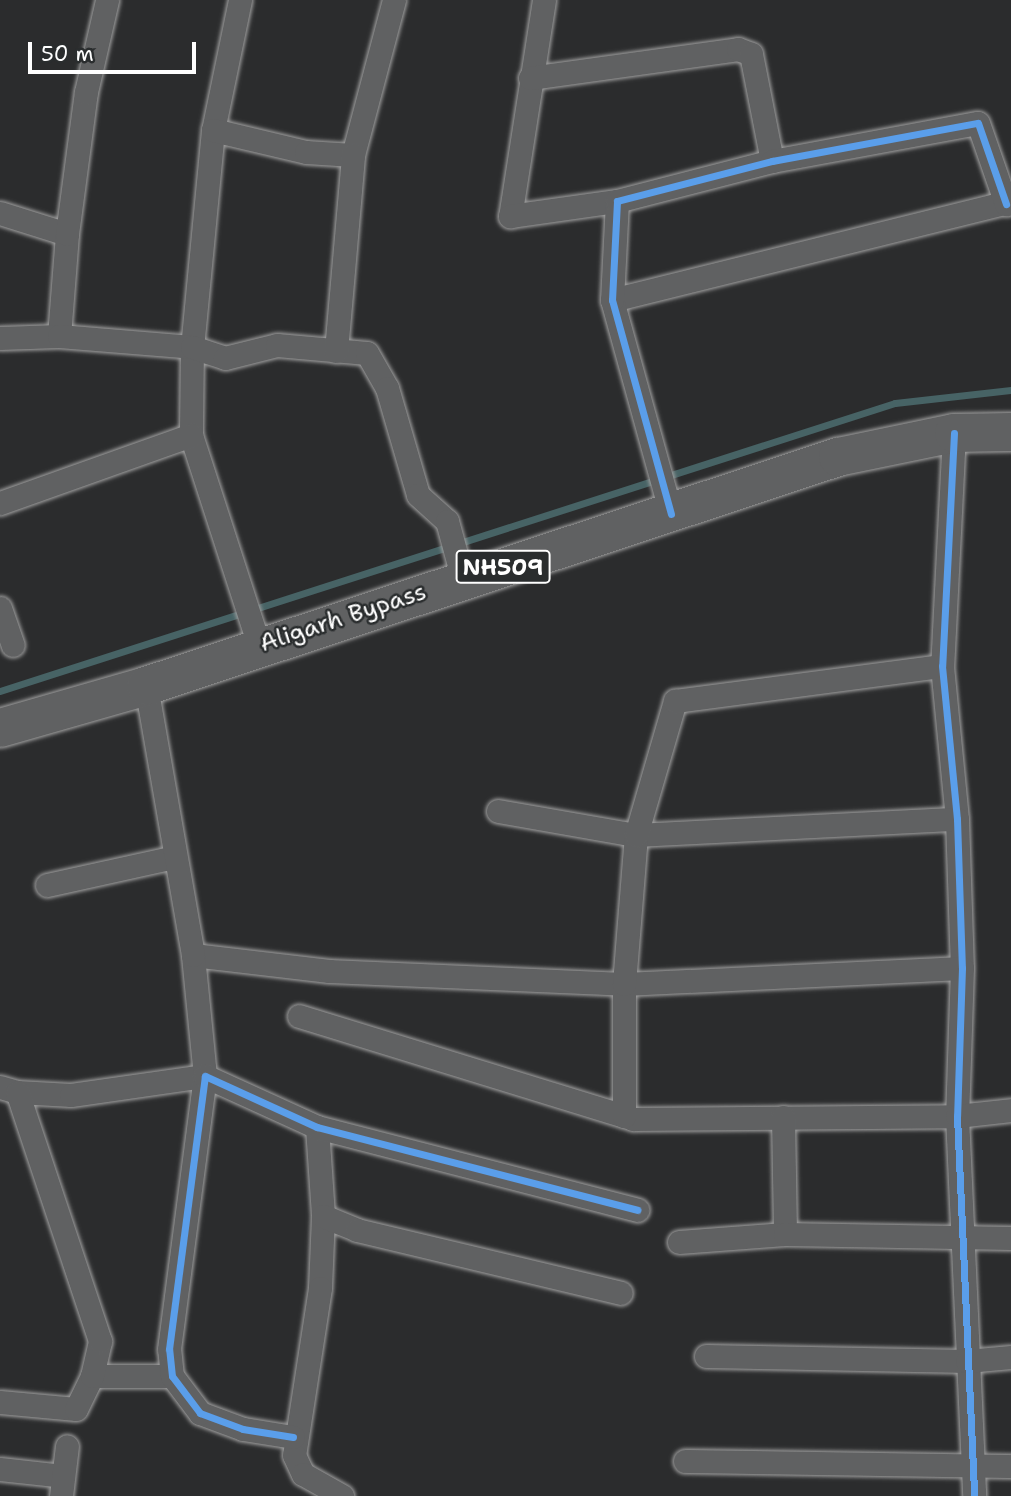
<!DOCTYPE html>
<html>
<head>
<meta charset="utf-8">
<style>
  body { margin:0 }
  #map { position:relative; width:1011px; height:1496px; overflow:hidden; background:#2b2c2d; font-family:"Shantell Sans",sans-serif }
  div>[style] { position:absolute }
  .stream>* { height:7px; margin:-3.5px; padding:0 3.5px; transform-origin:3.5px; border-radius:3.5px; background:#476365 }
  .roads { filter:drop-shadow(0 0 2px #a0a0a0) drop-shadow(0 0 2px #a0a0a0) }
  .street>* { height:23px; margin:-11.5px; padding:0 11.5px; transform-origin:11.5px; border-radius:11.5px; background:#606162 }
  .highway>* { height:38px; margin:-19px; padding:0 19px; transform-origin:19px; border-radius:19px; background:#606162 }
  .cycleway>* { height:7px; margin:-3.5px; padding:0 3.5px; transform-origin:3.5px; border-radius:3.5px; background:#5a9eea }
  span { translate:-50% -50%; white-space:nowrap; text-align:center; line-height:1.15; -webkit-text-stroke:5px #2a2d2e; paint-order:stroke }
  .shield-label span { padding:2px 5px; background:#2a2d2e; border:2px solid; border-radius:5px; -webkit-text-stroke-width:0 }
  .shield-label { font-size:23px; color:#fff; font-weight:700 }
  .street-label { font-size:24px; color:#fff }
  .scale { position:absolute; left:28px; top:42px; width:168px; height:32px; box-sizing:border-box; border:4px solid #fff; border-top:0; padding-left:9px; font-size:21px; line-height:24px; white-space:nowrap; color:#fff; -webkit-text-stroke:5px #2a2d2e; paint-order:stroke }
</style>
</head>
<body>
<div id="map">
  <div class="stream">
    <i style="left:0;top:691px;width:940px;rotate:-17.84deg"></i>
    <i style="left:895px;top:403px;width:117px;rotate:-6.4deg"></i>
  </div>
  <div class="roads">
    <div class="street">
      <i style="left:240px;top:0;width:133px;rotate:101.7deg"></i>
      <i style="left:213px;top:130px;width:218px;rotate:95.5deg"></i>
      <i style="left:192px;top:347px;width:88px;rotate:90.7deg"></i>
      <i style="left:191px;top:435px;width:221px;rotate:72.1deg"></i>
      <i style="left:544px;top:0;width:219px;rotate:98.9deg"></i>
      <i style="left:510px;top:216px;width:108px;rotate:-8deg"></i>
      <i style="left:530px;top:78px;width:210px;rotate:-7.9deg"></i>
      <i style="left:738px;top:49px;width:14px;rotate:21deg"></i>
      <i style="left:751px;top:54px;width:109px;rotate:78.9deg"></i>
      <i style="left:213px;top:130px;width:96px;rotate:13.3deg"></i>
      <i style="left:306px;top:152px;width:47px;rotate:3.7deg"></i>
      <i style="left:353px;top:155px;width:160px;rotate:-75.2deg"></i>
      <i style="left:0;top:213px;width:70px;rotate:17.4deg"></i>
      <i style="left:612px;top:300px;width:411px;rotate:-13.9deg"></i>
      <i style="left:59px;top:336px;width:102px;rotate:-85.5deg"></i>
      <i style="left:67px;top:234px;width:143px;rotate:-82.4deg"></i>
      <i style="left:86px;top:92px;width:94px;rotate:-77.1deg"></i>
      <i style="left:0;top:338px;width:59px;rotate:-1.9deg"></i>
      <i style="left:59px;top:336px;width:133px;rotate:4.7deg"></i>
      <i style="left:192px;top:347px;width:35px;rotate:18deg"></i>
      <i style="left:225px;top:358px;width:54px;rotate:-14deg"></i>
      <i style="left:277px;top:345px;width:90px;rotate:5.1deg"></i>
      <i style="left:367px;top:353px;width:40px;rotate:60.3deg"></i>
      <i style="left:387px;top:388px;width:111px;rotate:73.8deg"></i>
      <i style="left:418px;top:495px;width:39px;rotate:42deg"></i>
      <i style="left:447px;top:521px;width:61px;rotate:74.8deg"></i>
      <i style="left:336px;top:351px;width:197px;rotate:-85deg"></i>
      <i style="left:954px;top:433px;width:233px;rotate:92.9deg"></i>
      <i style="left:942px;top:666px;width:154px;rotate:84.4deg"></i>
      <i style="left:957px;top:819px;width:149px;rotate:88.1deg"></i>
      <i style="left:962px;top:968px;width:148px;rotate:91.9deg"></i>
      <i style="left:957px;top:1116px;width:380px;rotate:87.4deg"></i>
      <i style="left:0;top:503px;width:203px;rotate:-19.6deg"></i>
      <i style="left:671px;top:514px;width:222px;rotate:-105.4deg"></i>
      <i style="left:612px;top:300px;width:99px;rotate:-87.1deg"></i>
      <i style="left:617px;top:201px;width:160px;rotate:-14.5deg"></i>
      <i style="left:772px;top:161px;width:209px;rotate:-10.5deg"></i>
      <i style="left:978px;top:123px;width:86px;rotate:70.9deg"></i>
      <i style="left:0;top:608px;width:39px;rotate:71deg"></i>
      <i style="left:498px;top:811px;width:140px;rotate:9.9deg"></i>
      <i style="left:636px;top:835px;width:321px;rotate:-2.9deg"></i>
      <i style="left:47px;top:885px;width:130px;rotate:-12.4deg"></i>
      <i style="left:193px;top:955px;width:137px;rotate:6.7deg"></i>
      <i style="left:329px;top:971px;width:295px;rotate:2.5deg"></i>
      <i style="left:624px;top:984px;width:338px;rotate:-2.7deg"></i>
      <i style="left:299px;top:1016px;width:350px;rotate:17.1deg"></i>
      <i style="left:633px;top:1119px;width:324px;rotate:-0.5deg"></i>
      <i style="left:957px;top:1116px;width:54px;rotate:-6.3deg"></i>
      <i style="left:0;top:1087px;width:18px;rotate:16deg"></i>
      <i style="left:17px;top:1092px;width:54px;rotate:3.2deg"></i>
      <i style="left:71px;top:1095px;width:135px;rotate:-8.1deg"></i>
      <i style="left:205px;top:1076px;width:122px;rotate:-95.7deg"></i>
      <i style="left:193px;top:955px;width:273px;rotate:-99.9deg"></i>
      <i style="left:624px;top:1116px;width:132px;rotate:-90deg"></i>
      <i style="left:624px;top:984px;width:149px;rotate:-85.4deg"></i>
      <i style="left:636px;top:835px;width:140px;rotate:-73.8deg"></i>
      <i style="left:675px;top:701px;width:269px;rotate:-7.5deg"></i>
      <i style="left:783px;top:1117px;width:117px;rotate:89deg"></i>
      <i style="left:317px;top:1127px;width:89px;rotate:86.1deg"></i>
      <i style="left:323px;top:1216px;width:72px;rotate:92.4deg"></i>
      <i style="left:320px;top:1288px;width:169px;rotate:98.8deg"></i>
      <i style="left:294px;top:1455px;width:21px;rotate:65deg"></i>
      <i style="left:303px;top:1474px;width:45px;rotate:29.4deg"></i>
      <i style="left:323px;top:1216px;width:37px;rotate:22deg"></i>
      <i style="left:357px;top:1230px;width:271px;rotate:13.4deg"></i>
      <i style="left:679px;top:1242px;width:106px;rotate:-4.3deg"></i>
      <i style="left:785px;top:1234px;width:226px;rotate:1deg"></i>
      <i style="left:706px;top:1356px;width:261px;rotate:1.1deg"></i>
      <i style="left:967px;top:1361px;width:44px;rotate:-5.2deg"></i>
      <i style="left:92px;top:1376px;width:80px"></i>
      <i style="left:0;top:1402px;width:76px;rotate:5.3deg"></i>
      <i style="left:76px;top:1409px;width:37px;rotate:-64deg"></i>
      <i style="left:92px;top:1376px;width:36px;rotate:-77deg"></i>
      <i style="left:100px;top:1341px;width:262px;rotate:-108.4deg"></i>
      <i style="left:293px;top:1437px;width:51px;rotate:-170.9deg"></i>
      <i style="left:243px;top:1429px;width:46px;rotate:-159.6deg"></i>
      <i style="left:200px;top:1413px;width:46px;rotate:-127.1deg"></i>
      <i style="left:172px;top:1376px;width:27px;rotate:-96deg"></i>
      <i style="left:169px;top:1349px;width:275px;rotate:-82.5deg"></i>
      <i style="left:205px;top:1076px;width:123px;rotate:24.5deg"></i>
      <i style="left:317px;top:1127px;width:331px;rotate:14.5deg"></i>
      <i style="left:685px;top:1461px;width:326px;rotate:0.9deg"></i>
      <i style="left:0;top:1469px;width:63px;rotate:6.3deg"></i>
      <i style="left:61px;top:1496px;width:50px;rotate:-83.2deg"></i>
    </div>
    <div class="highway">
      <i style="left:0;top:728px;width:152px;rotate:-16deg"></i>
      <i style="left:146px;top:686px;width:729px;rotate:-18.31deg"></i>
      <i style="left:838px;top:457px;width:118px;rotate:-11.7deg"></i>
      <i style="left:954px;top:433px;width:57px;rotate:-1deg"></i>
    </div>
  </div>
  <div class="cycleway">
    <i style="left:954px;top:433px;width:233px;rotate:92.9deg"></i>
    <i style="left:942px;top:666px;width:154px;rotate:84.4deg"></i>
    <i style="left:957px;top:819px;width:149px;rotate:88.1deg"></i>
    <i style="left:962px;top:968px;width:148px;rotate:91.9deg"></i>
    <i style="left:957px;top:1116px;width:380px;rotate:87.4deg"></i>
    <i style="left:671px;top:514px;width:222px;rotate:-105.4deg"></i>
    <i style="left:612px;top:300px;width:99px;rotate:-87.1deg"></i>
    <i style="left:617px;top:201px;width:160px;rotate:-14.5deg"></i>
    <i style="left:772px;top:161px;width:209px;rotate:-10.5deg"></i>
    <i style="left:978px;top:123px;width:86px;rotate:70.9deg"></i>
    <i style="left:293px;top:1437px;width:51px;rotate:-170.9deg"></i>
    <i style="left:243px;top:1429px;width:46px;rotate:-159.6deg"></i>
    <i style="left:200px;top:1413px;width:46px;rotate:-127.1deg"></i>
    <i style="left:172px;top:1376px;width:27px;rotate:-96deg"></i>
    <i style="left:169px;top:1349px;width:275px;rotate:-82.5deg"></i>
    <i style="left:205px;top:1076px;width:123px;rotate:24.5deg"></i>
    <i style="left:317px;top:1127px;width:331px;rotate:14.5deg"></i>
  </div>
  <div class="shield-label">
    <span style="left:503px;top:567px">NH509</span>
  </div>
  <div class="street-label">
    <span style="left:343px;top:618px;rotate:-18deg">Aligarh Bypass</span>
  </div>
  <div class="scale">50 m</div>
</div>
</body>
</html>
